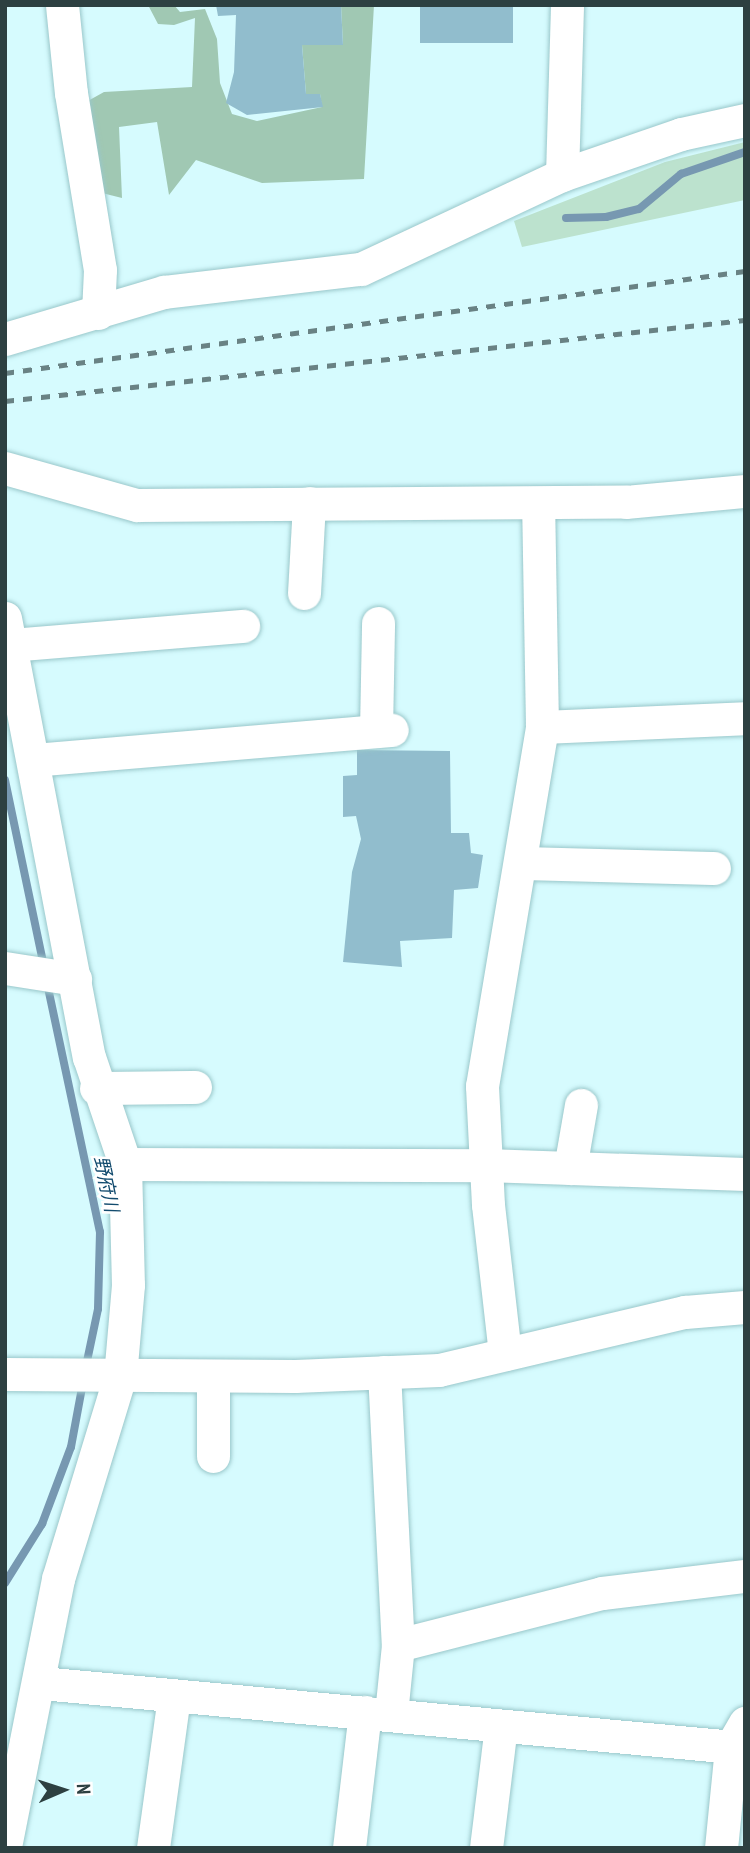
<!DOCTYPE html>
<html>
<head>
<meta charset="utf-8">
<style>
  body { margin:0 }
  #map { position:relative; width:750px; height:1853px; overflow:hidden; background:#d6fbfe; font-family:"PT Sans Narrow","Noto Sans JP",sans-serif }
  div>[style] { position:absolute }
  .green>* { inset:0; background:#bce2ce }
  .forest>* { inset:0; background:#a0c8b3 }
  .stream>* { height:8px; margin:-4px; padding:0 4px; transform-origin:4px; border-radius:4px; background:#7798b1 }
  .building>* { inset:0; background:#91bdcd }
  .roads { filter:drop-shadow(0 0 2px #99c7ca) drop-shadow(0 0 2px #99c7ca) }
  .minor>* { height:33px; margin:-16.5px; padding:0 16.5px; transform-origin:16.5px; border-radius:16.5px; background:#fff }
  .rail>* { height:5px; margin-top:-2.5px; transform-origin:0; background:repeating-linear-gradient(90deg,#698284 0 9px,transparent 0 18px) }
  span { translate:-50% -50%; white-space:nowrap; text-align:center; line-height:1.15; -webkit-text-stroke:5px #fff; paint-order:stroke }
  .water-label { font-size:19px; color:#124b6e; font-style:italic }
  .frame { position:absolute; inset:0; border:7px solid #2d4041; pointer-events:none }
  .north { position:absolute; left:28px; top:1755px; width:70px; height:70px; -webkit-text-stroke:5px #fff; paint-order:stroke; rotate:87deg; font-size:19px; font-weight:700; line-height:28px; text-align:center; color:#2d4041 }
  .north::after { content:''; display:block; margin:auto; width:24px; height:32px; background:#2d4041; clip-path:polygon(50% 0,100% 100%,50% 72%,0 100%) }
</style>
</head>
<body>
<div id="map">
  <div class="green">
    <i style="clip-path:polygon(745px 142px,745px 200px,522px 247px,514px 221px,665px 162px)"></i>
  </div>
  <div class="forest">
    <i style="clip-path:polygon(148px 5px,174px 5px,180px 12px,205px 9px,217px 39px,220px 83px,232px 114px,257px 121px,322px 107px,320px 94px,306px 94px,302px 45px,343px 45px,341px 5px,374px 5px,364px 179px,262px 183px,196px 160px,169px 195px,157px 122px,119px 127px,122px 198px,98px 192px,86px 102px,104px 92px,192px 87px,195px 18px,174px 25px,158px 24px)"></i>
  </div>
  <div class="stream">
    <i style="left:566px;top:218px;width:40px;rotate:-1.4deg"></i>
    <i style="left:606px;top:217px;width:34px;rotate:-14deg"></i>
    <i style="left:639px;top:209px;width:55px;rotate:-39.8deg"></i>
    <i style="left:681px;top:174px;width:68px;rotate:-19deg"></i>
    <i style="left:5px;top:780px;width:191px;rotate:78.2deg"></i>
    <i style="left:47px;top:983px;width:255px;rotate:78deg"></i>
    <i style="left:100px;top:1232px;width:77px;rotate:91.5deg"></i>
    <i style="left:98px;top:1309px;width:58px;rotate:101.9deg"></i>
    <i style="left:5px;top:1583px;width:70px;rotate:-57.9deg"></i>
    <i style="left:42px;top:1524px;width:82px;rotate:-69.4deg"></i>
    <i style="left:71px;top:1447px;width:66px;rotate:-79.5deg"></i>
  </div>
  <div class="building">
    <i style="clip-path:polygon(216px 5px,341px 5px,343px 45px,302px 45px,306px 94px,320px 94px,323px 107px,247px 115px,226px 103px,234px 72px,236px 15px,218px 16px)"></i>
    <i style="clip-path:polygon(420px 5px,513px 5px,513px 43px,420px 43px)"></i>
    <i style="clip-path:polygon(357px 750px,450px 751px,451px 833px,469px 833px,471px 853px,483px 855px,478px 888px,454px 890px,452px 938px,400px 941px,402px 967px,343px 962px,352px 872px,361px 839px,356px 816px,343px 817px,343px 776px,357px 775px)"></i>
  </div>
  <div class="roads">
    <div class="minor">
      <i style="left:62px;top:5px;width:88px;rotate:84.2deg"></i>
      <i style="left:71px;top:93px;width:179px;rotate:80.7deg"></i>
      <i style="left:100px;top:270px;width:43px;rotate:92.7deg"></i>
      <i style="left:562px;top:175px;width:170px;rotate:-88.3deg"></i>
      <i style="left:5px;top:339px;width:166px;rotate:-16.5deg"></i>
      <i style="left:164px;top:292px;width:198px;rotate:-6.7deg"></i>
      <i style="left:361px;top:269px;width:222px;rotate:-25.1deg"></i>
      <i style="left:562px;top:175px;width:126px;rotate:-19deg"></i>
      <i style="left:681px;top:134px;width:66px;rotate:-12.3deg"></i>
      <i style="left:5px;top:468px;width:137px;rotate:15.7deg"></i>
      <i style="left:137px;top:505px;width:489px;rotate:-0.4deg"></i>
      <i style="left:626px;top:502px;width:120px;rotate:-5.3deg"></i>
      <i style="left:304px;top:593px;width:90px;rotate:-86.8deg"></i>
      <i style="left:5px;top:618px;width:447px;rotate:79.2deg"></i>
      <i style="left:89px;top:1057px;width:113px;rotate:71.4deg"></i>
      <i style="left:125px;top:1164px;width:121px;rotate:88.6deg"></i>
      <i style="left:128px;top:1285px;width:91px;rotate:95deg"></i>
      <i style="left:120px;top:1376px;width:212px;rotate:107deg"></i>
      <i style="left:58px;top:1579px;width:272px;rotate:101.2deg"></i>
      <i style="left:10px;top:645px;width:234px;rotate:-4.7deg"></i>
      <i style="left:542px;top:727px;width:203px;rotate:-2.5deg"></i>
      <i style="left:376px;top:731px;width:108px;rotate:-88.9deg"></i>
      <i style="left:33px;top:760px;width:360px;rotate:-4.8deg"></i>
      <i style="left:521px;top:863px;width:193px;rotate:1.5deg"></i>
      <i style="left:5px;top:968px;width:71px;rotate:8.9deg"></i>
      <i style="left:96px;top:1088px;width:99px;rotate:-0.6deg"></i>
      <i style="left:125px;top:1164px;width:361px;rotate:0.2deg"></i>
      <i style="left:486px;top:1165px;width:259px;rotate:2deg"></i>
      <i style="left:570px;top:1168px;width:64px;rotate:-80.1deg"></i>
      <i style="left:505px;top:1354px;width:150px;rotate:-96.5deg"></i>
      <i style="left:488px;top:1205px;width:119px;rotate:-92.9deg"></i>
      <i style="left:482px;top:1086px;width:364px;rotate:-80.5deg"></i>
      <i style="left:542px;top:727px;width:223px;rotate:-91deg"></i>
      <i style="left:384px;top:1372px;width:273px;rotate:87.1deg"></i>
      <i style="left:398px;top:1645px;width:69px;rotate:95.8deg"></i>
      <i style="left:5px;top:1374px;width:290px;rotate:0.4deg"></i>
      <i style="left:295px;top:1376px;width:144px;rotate:-2.4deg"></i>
      <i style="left:439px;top:1370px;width:253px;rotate:-13.3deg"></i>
      <i style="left:685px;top:1312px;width:60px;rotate:-4.8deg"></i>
      <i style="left:213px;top:1377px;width:79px;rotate:90deg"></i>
      <i style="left:398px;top:1645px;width:211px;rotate:-14.3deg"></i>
      <i style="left:602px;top:1593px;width:144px;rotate:-6.8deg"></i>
      <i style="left:41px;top:1683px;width:707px;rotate:5.28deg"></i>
      <i style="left:153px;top:1848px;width:152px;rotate:-82.1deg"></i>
      <i style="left:349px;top:1848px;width:137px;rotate:-83.3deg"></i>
      <i style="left:486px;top:1848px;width:123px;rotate:-83deg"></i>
      <i style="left:721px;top:1848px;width:101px;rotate:-84.3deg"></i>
      <i style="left:731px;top:1747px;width:28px;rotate:-60deg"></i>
    </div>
  </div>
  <div class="rail">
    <i style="left:5px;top:373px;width:747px;rotate:-7.85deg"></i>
    <i style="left:5px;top:401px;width:744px;rotate:-6.25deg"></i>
  </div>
  <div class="water-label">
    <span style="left:106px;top:1184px;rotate:78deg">野府川</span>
  </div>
  <div class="frame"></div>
  <div class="north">N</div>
</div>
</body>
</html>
